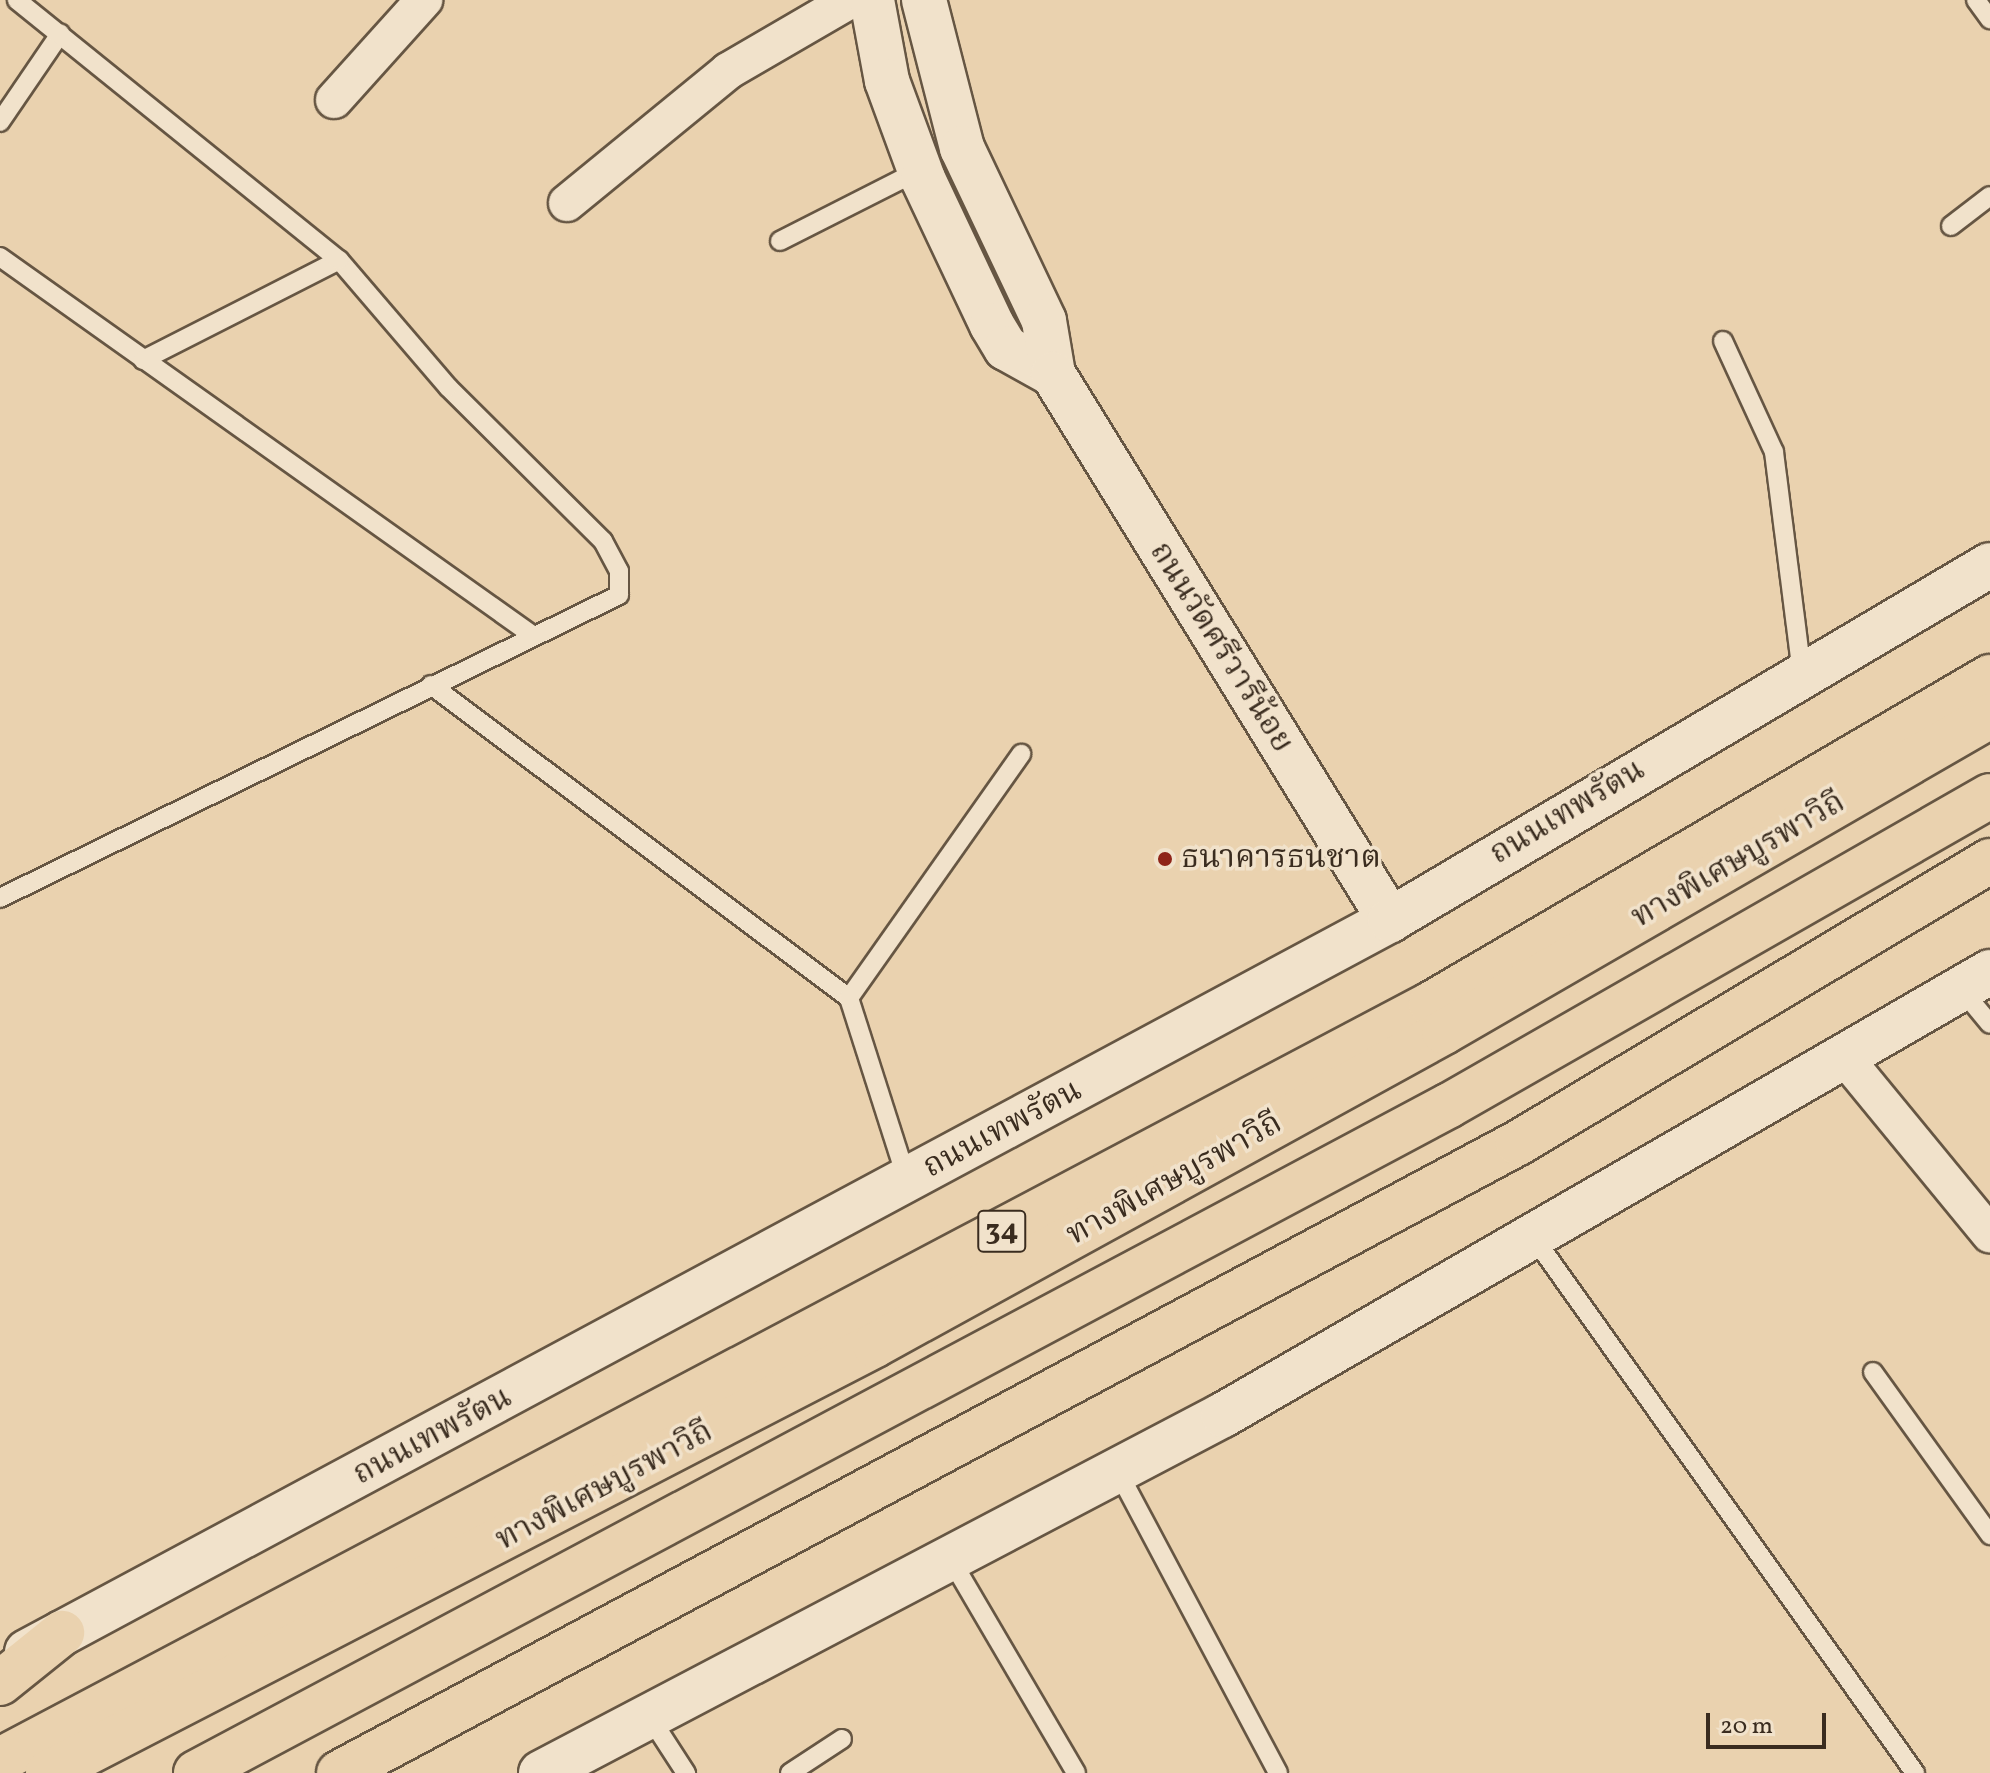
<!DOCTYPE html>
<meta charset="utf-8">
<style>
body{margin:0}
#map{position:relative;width:1990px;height:1773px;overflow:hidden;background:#ead2af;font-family:Vollkorn,"Noto Serif Thai",serif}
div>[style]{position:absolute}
.roads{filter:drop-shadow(2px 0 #665643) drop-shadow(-2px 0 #665643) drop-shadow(0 2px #665643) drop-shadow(0 -2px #665643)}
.lane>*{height:18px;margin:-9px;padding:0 9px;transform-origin:9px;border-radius:9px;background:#f1e2cb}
.street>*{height:36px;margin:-18px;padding:0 18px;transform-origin:18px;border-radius:18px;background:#f1e2cb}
.secondary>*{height:44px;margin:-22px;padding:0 22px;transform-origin:22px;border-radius:22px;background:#f1e2cb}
.highway>*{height:44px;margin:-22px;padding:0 22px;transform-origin:22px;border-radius:22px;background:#ead2af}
.dots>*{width:22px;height:22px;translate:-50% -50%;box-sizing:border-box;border:4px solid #f1e2cb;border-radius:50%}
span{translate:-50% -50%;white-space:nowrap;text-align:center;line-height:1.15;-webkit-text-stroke:7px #f1e2cb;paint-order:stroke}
.shield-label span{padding:2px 6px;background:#f1e2cb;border:2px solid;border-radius:6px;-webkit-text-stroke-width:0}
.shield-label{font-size:30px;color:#3a2c1f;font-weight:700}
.street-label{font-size:32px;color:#3a2c1f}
.poi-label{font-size:32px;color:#3a2c1f}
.left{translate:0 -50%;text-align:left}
.scale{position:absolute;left:1706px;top:1713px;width:120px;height:36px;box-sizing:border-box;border:4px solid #3a2c1f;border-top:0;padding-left:10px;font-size:24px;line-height:28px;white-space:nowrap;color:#3a2c1f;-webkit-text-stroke:6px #f1e2cb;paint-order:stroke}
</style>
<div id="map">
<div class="roads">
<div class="lane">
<i style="left:1976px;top:0;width:24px;rotate:54deg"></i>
<i style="left:0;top:122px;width:107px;rotate:-55.7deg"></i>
<i style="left:1951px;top:226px;width:49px;rotate:-37.6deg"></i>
<i style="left:780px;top:241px;width:157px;rotate:-26.9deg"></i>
<i style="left:0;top:257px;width:653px;rotate:35.39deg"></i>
<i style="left:1723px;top:341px;width:122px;rotate:65.3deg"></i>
<i style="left:1774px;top:452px;width:224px;rotate:82.8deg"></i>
<i style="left:143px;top:360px;width:220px;rotate:-27deg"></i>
<i style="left:431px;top:685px;width:522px;rotate:36.83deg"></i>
<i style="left:849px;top:998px;width:191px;rotate:72.3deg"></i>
<i style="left:0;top:898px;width:689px;rotate:-26.08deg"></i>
<i style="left:619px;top:595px;width:24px;rotate:-90deg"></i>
<i style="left:619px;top:571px;width:34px;rotate:-118deg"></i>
<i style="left:603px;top:541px;width:218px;rotate:-135.2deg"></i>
<i style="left:448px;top:387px;width:167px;rotate:-130.6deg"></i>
<i style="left:339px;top:260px;width:414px;rotate:-141.1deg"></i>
<i style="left:1961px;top:989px;width:45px;rotate:50.4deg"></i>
<i style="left:849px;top:998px;width:299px;rotate:-54.8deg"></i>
<i style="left:1534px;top:1238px;width:657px;rotate:54.54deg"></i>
<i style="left:1873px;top:1372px;width:201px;rotate:54.3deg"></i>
<i style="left:1117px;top:1470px;width:343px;rotate:62deg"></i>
<i style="left:950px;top:1558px;width:249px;rotate:59.6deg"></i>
<i style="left:649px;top:1716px;width:68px;rotate:57deg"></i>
<i style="left:790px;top:1773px;width:62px;rotate:-33.2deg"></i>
</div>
<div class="street">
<i style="left:334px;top:100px;width:135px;rotate:-48deg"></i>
<i style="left:567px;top:203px;width:208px;rotate:-39.3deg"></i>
<i style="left:728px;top:71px;width:141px;rotate:-30.2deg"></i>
<i style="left:1846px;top:1059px;width:227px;rotate:50.6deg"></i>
</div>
<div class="secondary">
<i style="left:872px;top:0;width:82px;rotate:79.5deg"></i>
<i style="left:887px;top:81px;width:104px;rotate:69.8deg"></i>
<i style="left:923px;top:179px;width:161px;rotate:64.7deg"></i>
<i style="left:992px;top:325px;width:27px;rotate:59deg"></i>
<i style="left:1006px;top:348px;width:54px;rotate:29deg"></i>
<i style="left:924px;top:0;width:153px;rotate:75.6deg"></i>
<i style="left:962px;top:148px;width:191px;rotate:64.6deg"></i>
<i style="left:1044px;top:321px;width:54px;rotate:80.4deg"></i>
<i style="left:1053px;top:374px;width:642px;rotate:58.32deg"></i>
<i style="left:27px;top:1652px;width:1547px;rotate:-28.24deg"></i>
<i style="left:1390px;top:920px;width:697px;rotate:-30.61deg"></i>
<i style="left:541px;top:1773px;width:770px;rotate:-27.7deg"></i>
<i style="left:1223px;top:1415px;width:886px;rotate:-30.01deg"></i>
</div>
<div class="highway">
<i style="left:0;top:1683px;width:80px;rotate:-38.9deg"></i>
<i style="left:0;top:1760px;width:1618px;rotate:-27.85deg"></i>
<i style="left:1431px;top:1004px;width:648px;rotate:-30.33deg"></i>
<i style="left:48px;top:1773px;width:931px;rotate:-27.36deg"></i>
<i style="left:875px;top:1345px;width:649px;rotate:-28.81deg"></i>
<i style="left:1444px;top:1032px;width:631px;rotate:-30.06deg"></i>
<i style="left:196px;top:1773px;width:1419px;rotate:-28.05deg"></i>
<i style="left:1448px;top:1106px;width:624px;rotate:-29.77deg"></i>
<i style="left:339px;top:1773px;width:1337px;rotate:-28.12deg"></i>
<i style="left:1518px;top:1143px;width:550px;rotate:-30.86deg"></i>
</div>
</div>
<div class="dots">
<i style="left:1165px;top:859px;background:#8f2418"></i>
</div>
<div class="shield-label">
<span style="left:1002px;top:1231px">34</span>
</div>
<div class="street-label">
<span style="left:1220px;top:648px;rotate:58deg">ถนนวัดศรีวารีน้อย</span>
<span style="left:1568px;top:813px;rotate:-31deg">ถนนเทพรัตน</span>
<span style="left:1739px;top:861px;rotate:-30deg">ทางพิเศษบูรพาวิถี</span>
<span style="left:1003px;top:1130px;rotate:-28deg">ถนนเทพรัตน</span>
<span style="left:1175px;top:1180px;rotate:-29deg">ทางพิเศษบูรพาวิถี</span>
<span style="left:433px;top:1437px;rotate:-28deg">ถนนเทพรัตน</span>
<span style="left:605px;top:1487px;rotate:-28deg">ทางพิเศษบูรพาวิถี</span>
</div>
<div class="poi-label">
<span class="left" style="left:1181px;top:859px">ธนาคารธนชาต</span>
</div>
<div class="scale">20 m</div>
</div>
